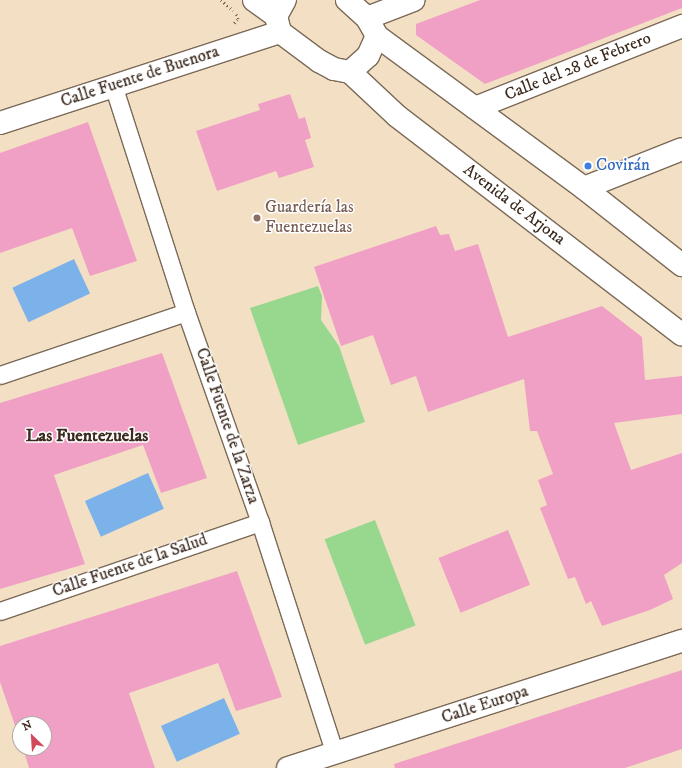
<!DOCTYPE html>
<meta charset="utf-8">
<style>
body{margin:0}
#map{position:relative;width:682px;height:768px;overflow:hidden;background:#f3e0c4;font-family:"IM FELL DW Pica",serif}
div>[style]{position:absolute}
.green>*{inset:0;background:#97d88e;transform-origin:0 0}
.water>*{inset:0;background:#7cb2ea;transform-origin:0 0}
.building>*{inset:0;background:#f0a0c4;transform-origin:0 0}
.path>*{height:2.5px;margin-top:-1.25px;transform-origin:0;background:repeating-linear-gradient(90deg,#7b6a58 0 1px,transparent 0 4px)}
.roads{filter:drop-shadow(1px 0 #7b6a58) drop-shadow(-1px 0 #7b6a58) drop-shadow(0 1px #7b6a58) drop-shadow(0 -1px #7b6a58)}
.pedestrian>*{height:17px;margin:-8.5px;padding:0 8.5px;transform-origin:8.5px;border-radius:8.5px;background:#fff}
.minor>*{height:22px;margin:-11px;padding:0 11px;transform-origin:11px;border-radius:11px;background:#fff}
.tertiary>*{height:22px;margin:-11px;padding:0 11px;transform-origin:11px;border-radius:11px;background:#fff}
.dots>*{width:11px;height:11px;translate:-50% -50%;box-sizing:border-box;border:2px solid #fff;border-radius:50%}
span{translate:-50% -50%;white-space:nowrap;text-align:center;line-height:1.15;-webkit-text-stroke:3px #fff;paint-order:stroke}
.street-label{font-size:17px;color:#3b2a1e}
.shop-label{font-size:17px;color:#366cbe}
.left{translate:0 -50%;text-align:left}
.education-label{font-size:17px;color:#785e54}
.neighbourhood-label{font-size:18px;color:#3b2a1e;font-weight:700}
.north{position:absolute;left:12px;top:716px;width:40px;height:40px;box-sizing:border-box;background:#fff;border:1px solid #b1aaa5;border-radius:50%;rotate:335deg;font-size:11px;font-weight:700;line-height:16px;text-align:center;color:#3b2a1e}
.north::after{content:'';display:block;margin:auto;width:14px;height:18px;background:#d1495b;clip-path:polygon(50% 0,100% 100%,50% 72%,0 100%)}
</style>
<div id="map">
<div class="green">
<i style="clip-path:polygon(318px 286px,322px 296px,321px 320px,339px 346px,365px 422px,298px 445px,250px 308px)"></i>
<i style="left:375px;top:520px;width:113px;height:54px;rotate:69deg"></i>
</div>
<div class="water">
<i style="left:74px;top:259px;width:38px;height:68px;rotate:65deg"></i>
<i style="left:148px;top:473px;width:39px;height:69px;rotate:66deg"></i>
<i style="left:224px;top:698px;width:39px;height:69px;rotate:66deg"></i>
</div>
<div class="building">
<i style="clip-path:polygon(480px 0,682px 0,682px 8px,485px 84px,416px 35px,416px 24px)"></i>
<i style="clip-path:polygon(290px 94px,299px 119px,305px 117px,311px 138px,305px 140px,314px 167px,279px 178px,276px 171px,217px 191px,196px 131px,260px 110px,258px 104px)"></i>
<i style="clip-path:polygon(88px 122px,137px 261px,90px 276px,72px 228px,0 253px,0 153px)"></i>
<i style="clip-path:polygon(436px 226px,440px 235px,449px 234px,455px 251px,478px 244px,508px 337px,602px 306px,642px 337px,645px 380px,682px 376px,682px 414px,614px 423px,631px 470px,682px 453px,682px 563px,664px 575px,673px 599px,650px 610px,602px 626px,591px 601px,586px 604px,575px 577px,568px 579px,540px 508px,547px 505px,538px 480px,553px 474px,537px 431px,530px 431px,524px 379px,428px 412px,416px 376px,391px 385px,373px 335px,341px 346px,314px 267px)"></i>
<i style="clip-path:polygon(162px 353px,207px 478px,161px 493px,143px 445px,54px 475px,85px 564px,0 589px,0 403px)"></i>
<i style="left:508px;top:530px;width:59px;height:75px;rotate:68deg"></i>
<i style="clip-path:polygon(237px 571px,282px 697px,236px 711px,218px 663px,129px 693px,155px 768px,29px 768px,23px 748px,44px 748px,44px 724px,20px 724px,20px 740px,0 682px,0 646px)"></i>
<i style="clip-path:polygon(682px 670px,682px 749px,625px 768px,395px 768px,394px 764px)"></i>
</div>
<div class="path">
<i style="left:221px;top:0;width:16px;rotate:40deg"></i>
<i style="left:234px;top:23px;width:6px;rotate:-45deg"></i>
<i style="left:238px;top:19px;width:5px;rotate:-112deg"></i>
</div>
<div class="roads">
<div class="pedestrian">
<i style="left:113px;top:85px;width:238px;rotate:72.2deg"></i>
<i style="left:186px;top:312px;width:223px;rotate:70.6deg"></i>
<i style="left:260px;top:522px;width:244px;rotate:72.1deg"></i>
<i style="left:0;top:375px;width:196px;rotate:-18.7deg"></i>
<i style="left:0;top:611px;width:275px;rotate:-18.9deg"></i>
</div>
<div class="minor">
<i style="left:254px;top:0;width:27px;rotate:36deg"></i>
<i style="left:475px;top:108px;width:223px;rotate:-21.6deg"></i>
<i style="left:0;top:123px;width:294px;rotate:-18deg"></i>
<i style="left:584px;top:188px;width:105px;rotate:-21.7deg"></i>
<i style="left:288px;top:768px;width:414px;rotate:-17.9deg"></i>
</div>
<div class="tertiary">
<i style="left:285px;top:0;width:18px;rotate:119deg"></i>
<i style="left:276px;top:16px;width:16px;rotate:76deg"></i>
<i style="left:280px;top:32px;width:49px;rotate:36.6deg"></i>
<i style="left:319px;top:61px;width:17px;rotate:28deg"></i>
<i style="left:334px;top:69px;width:16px;rotate:11deg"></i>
<i style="left:350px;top:72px;width:24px;rotate:-42deg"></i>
<i style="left:368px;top:56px;width:22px;rotate:-66deg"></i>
<i style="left:377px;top:36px;width:21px;rotate:-119deg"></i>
<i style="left:367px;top:18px;width:27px;rotate:-138deg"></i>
<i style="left:367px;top:18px;width:50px;rotate:-21deg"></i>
<i style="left:377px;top:36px;width:257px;rotate:36.3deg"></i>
<i style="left:584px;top:188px;width:125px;rotate:38.2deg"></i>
<i style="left:350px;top:72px;width:64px;rotate:43.1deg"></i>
<i style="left:397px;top:116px;width:359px;rotate:37.5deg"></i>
</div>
</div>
<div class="dots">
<i style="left:588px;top:166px;background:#3f7fe0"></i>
<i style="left:257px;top:218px;background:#8d6e63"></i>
</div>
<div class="street-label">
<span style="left:578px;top:67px;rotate:-22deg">Calle del 28 de Febrero</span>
<span style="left:140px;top:77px;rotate:-18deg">Calle Fuente de Buenora</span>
<span style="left:514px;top:205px;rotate:37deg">Avenida de Arjona</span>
<span style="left:227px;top:426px;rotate:71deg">Calle Fuente de la Zarza</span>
<span style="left:130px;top:566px;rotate:-19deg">Calle Fuente de la Salud</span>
<span style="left:485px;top:705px;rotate:-18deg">Calle Europa</span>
</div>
<div class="shop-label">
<span class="left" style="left:596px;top:166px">Covirán</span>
</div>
<div class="education-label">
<span class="left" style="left:265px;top:218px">Guardería las<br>Fuentezuelas</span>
</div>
<div class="neighbourhood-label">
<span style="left:87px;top:436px">Las Fuentezuelas</span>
</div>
<div class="north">N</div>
</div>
